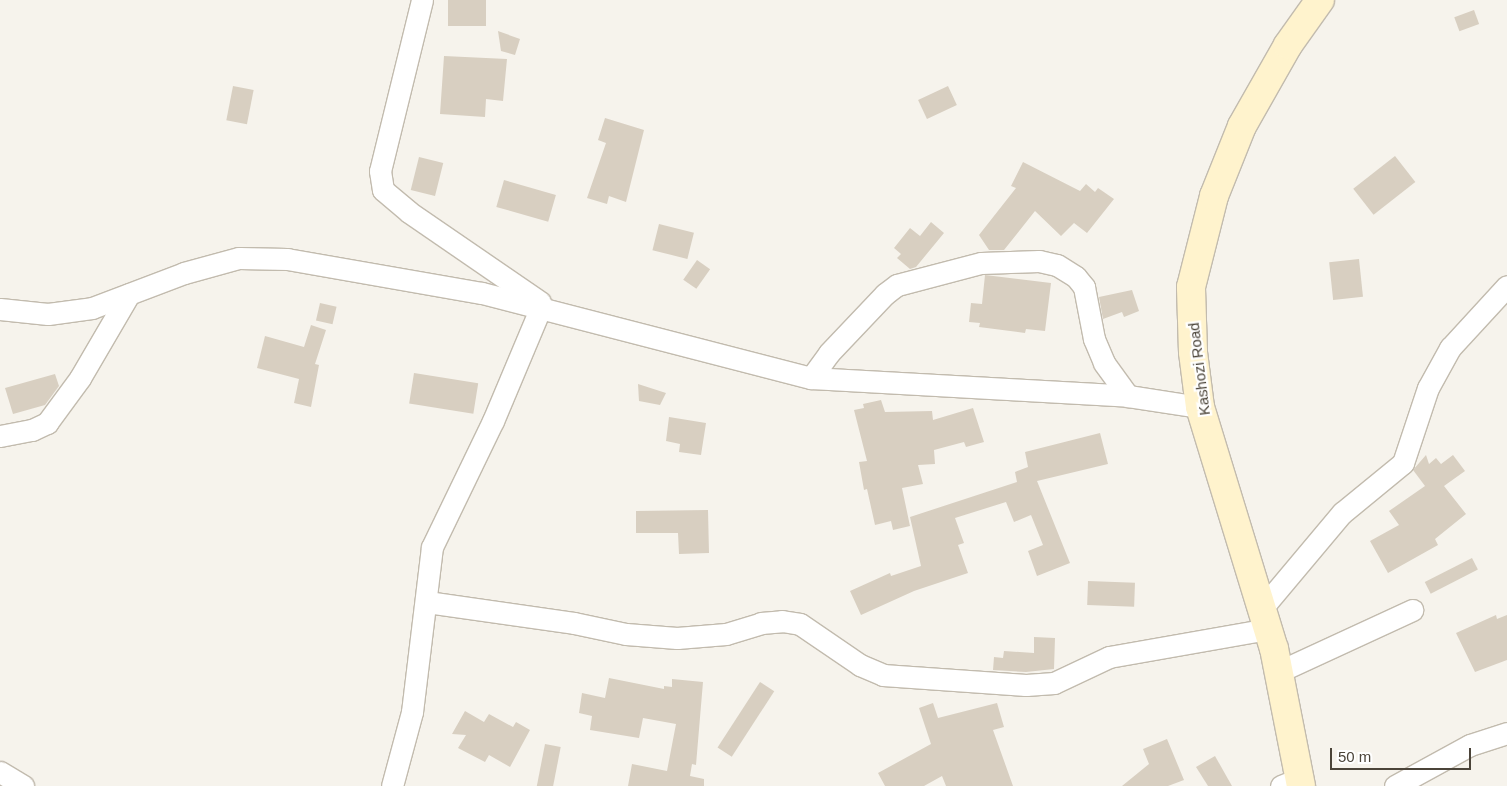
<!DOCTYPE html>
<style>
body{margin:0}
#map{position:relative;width:1507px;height:786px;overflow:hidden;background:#f6f3ec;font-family:Arial,sans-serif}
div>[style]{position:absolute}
.building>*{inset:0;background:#d8cfc1;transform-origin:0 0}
.roads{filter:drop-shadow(1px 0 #c2bbae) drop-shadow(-1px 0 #c2bbae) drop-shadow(0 1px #c2bbae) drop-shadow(0 -1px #c2bbae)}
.street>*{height:21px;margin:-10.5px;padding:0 10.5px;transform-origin:10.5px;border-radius:10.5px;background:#fff}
.secondary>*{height:28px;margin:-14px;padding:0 14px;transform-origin:14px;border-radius:14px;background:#fff3cd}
span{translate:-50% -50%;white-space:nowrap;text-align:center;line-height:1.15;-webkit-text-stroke:4.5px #fff;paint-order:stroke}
.street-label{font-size:15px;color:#4b4439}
.scale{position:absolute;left:1330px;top:748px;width:141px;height:22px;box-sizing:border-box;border:2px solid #4b4439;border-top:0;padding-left:6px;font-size:15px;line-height:18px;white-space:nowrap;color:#4b4439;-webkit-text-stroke:4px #fff;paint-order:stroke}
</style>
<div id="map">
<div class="building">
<i style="left:448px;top:0;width:38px;height:26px"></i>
<i style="left:1474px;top:10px;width:15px;height:21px;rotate:70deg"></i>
<i style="clip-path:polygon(498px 31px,520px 39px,515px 55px,501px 51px)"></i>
<i style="clip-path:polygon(444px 56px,507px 59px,503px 101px,486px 99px,485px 117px,440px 114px)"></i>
<i style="left:233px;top:86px;width:21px;height:35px;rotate:11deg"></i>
<i style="left:948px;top:86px;width:21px;height:33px;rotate:65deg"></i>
<i style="clip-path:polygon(605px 118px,644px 130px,626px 202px,609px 196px,607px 204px,587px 198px,606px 143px,598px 140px)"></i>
<i style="left:1395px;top:156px;width:33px;height:53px;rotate:52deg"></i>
<i style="left:419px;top:157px;width:25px;height:34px;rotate:14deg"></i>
<i style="clip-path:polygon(1023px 162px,1080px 191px,1086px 184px,1095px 192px,1098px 188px,1114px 199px,1087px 233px,1074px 223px,1061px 236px,1035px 211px,1004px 250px,989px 250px,979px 235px,1016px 188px,1011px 186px)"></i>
<i style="left:504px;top:180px;width:54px;height:28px;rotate:16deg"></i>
<i style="clip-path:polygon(931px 222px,944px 233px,916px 267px,910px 269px,897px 258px,901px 254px,894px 248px,910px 228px,920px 236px)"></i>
<i style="left:659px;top:224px;width:36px;height:27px;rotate:14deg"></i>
<i style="left:1359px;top:259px;width:38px;height:30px;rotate:84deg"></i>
<i style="left:697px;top:260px;width:16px;height:24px;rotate:35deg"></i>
<i style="clip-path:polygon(985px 275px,1051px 283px,1045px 331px,1026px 329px,1025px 333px,979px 327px,980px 323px,969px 322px,971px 303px,982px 304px)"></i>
<i style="clip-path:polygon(1132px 290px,1139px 311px,1124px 317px,1122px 312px,1103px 319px,1099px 297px)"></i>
<i style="left:320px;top:303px;width:17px;height:18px;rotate:13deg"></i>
<i style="clip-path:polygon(311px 325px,326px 330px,315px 364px,319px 365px,311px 407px,294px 403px,299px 379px,257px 368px,265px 336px,304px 347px)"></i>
<i style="left:414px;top:373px;width:65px;height:31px;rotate:9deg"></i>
<i style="clip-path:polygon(55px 374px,59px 386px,45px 405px,13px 414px,5px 388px)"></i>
<i style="clip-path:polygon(638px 384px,666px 393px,660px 405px,639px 401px)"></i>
<i style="clip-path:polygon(881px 400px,885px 412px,932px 411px,933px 420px,973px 408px,984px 442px,966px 447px,964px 442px,934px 450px,935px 464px,918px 465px,923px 484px,902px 488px,910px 526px,893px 530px,891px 521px,875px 525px,867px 489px,864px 490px,859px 462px,867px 461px,854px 410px,864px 408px,863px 404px)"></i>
<i style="clip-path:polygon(669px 417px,706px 423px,701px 455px,679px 452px,680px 444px,666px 441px)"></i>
<i style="clip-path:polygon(1100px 433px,1108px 464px,1037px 481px,1070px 563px,1037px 576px,1028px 551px,1043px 545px,1031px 515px,1014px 522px,1006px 502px,955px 518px,964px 543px,958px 545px,968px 573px,914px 591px,861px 615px,850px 591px,890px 573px,891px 576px,921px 566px,910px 517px,1017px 482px,1015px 472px,1028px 467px,1025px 452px)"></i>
<i style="clip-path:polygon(1426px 455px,1429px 464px,1436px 458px,1441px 464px,1453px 455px,1465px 471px,1444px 486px,1466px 514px,1435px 539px,1438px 545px,1388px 573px,1370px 541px,1399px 525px,1389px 511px,1425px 486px,1413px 470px)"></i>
<i style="clip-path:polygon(708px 510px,709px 553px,679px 554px,678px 533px,636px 533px,636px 511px)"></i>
<i style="left:1472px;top:558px;width:13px;height:53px;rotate:63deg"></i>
<i style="left:1088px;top:581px;width:47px;height:24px;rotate:2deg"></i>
<i style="clip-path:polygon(1496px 615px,1497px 619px,1507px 615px,1507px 660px,1475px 672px,1456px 633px)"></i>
<i style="clip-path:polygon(1034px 637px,1055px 638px,1054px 669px,1026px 672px,993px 670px,994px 657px,1003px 658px,1004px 651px,1034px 653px)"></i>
<i style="clip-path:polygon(609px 678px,664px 689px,664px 686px,672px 687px,672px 679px,703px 682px,696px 765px,692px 764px,690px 776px,704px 779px,704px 786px,628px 786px,632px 764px,667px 771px,676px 724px,643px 718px,639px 738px,590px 730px,592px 716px,579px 713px,582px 693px,605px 698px)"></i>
<i style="left:760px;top:682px;width:17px;height:78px;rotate:33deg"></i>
<i style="clip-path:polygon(933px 703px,938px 718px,997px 703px,1004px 727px,993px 730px,1013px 786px,946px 786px,942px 776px,924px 786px,885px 786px,878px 773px,931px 744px,919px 708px)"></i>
<i style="clip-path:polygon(465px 711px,484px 722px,489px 714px,513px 727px,516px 722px,530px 730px,510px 767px,489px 755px,485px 762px,458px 748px,466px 735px,452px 734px)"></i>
<i style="clip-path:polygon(1167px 739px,1184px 780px,1168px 786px,1122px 786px,1149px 764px,1143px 749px)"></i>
<i style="left:545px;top:744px;width:16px;height:43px;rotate:11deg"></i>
<i style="clip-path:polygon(1215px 756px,1232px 786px,1208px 786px,1196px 767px)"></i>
</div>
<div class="roads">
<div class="street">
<i style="left:422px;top:0;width:176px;rotate:103.8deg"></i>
<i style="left:380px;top:171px;width:19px;rotate:81deg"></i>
<i style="left:383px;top:190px;width:34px;rotate:40deg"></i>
<i style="left:409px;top:212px;width:159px;rotate:34.5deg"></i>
<i style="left:0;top:309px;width:48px;rotate:5.9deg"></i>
<i style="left:48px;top:314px;width:44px;rotate:-7.8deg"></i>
<i style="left:92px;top:308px;width:98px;rotate:-20.8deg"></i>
<i style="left:184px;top:273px;width:57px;rotate:-15.3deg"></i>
<i style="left:239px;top:258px;width:48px;rotate:1.2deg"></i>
<i style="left:287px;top:259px;width:198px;rotate:9.9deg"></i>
<i style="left:482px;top:293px;width:340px;rotate:14.5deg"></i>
<i style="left:811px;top:378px;width:318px;rotate:3.2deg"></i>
<i style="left:1128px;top:396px;width:73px;rotate:8.7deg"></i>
<i style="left:811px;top:378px;width:31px;rotate:-54deg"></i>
<i style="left:829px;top:353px;width:81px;rotate:-46.5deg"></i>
<i style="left:885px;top:294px;width:15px;rotate:-37deg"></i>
<i style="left:897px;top:285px;width:87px;rotate:-14.7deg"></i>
<i style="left:981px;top:263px;width:58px;rotate:-2deg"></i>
<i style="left:1039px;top:261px;width:18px;rotate:13deg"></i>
<i style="left:1057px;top:265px;width:22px;rotate:32deg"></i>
<i style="left:1076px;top:277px;width:13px;rotate:51deg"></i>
<i style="left:1084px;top:287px;width:53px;rotate:79.1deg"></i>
<i style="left:1094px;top:339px;width:26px;rotate:67deg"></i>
<i style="left:1104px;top:363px;width:41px;rotate:54deg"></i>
<i style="left:0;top:436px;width:33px;rotate:-11deg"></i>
<i style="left:32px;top:430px;width:17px;rotate:-25deg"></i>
<i style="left:47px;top:423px;width:56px;rotate:-53.7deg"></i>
<i style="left:80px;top:378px;width:97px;rotate:-59.7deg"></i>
<i style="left:427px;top:602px;width:148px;rotate:8.1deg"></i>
<i style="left:574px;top:623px;width:53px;rotate:11.9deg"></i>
<i style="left:626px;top:634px;width:51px;rotate:4.5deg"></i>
<i style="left:677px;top:638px;width:49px;rotate:-4.7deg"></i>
<i style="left:726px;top:634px;width:37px;rotate:-17deg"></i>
<i style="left:761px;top:623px;width:21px;rotate:-5deg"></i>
<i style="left:782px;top:621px;width:18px;rotate:9deg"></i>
<i style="left:800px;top:624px;width:73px;rotate:34.3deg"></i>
<i style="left:860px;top:665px;width:25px;rotate:23deg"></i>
<i style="left:883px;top:675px;width:143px;rotate:4deg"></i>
<i style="left:1026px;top:685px;width:28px;rotate:-4deg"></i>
<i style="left:1054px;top:683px;width:61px;rotate:-25.3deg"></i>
<i style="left:1109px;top:657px;width:160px;rotate:-10deg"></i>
<i style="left:1263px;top:607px;width:123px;rotate:-50deg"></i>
<i style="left:1342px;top:513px;width:79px;rotate:-39.3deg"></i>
<i style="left:1403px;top:463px;width:79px;rotate:-71.6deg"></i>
<i style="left:1428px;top:388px;width:46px;rotate:-61.2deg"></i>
<i style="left:1450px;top:348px;width:84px;rotate:-47.4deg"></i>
<i style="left:1278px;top:672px;width:148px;rotate:-24.8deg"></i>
<i style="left:0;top:772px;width:27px;rotate:31deg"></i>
<i style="left:392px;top:786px;width:77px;rotate:-74.9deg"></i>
<i style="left:412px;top:712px;width:166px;rotate:-83.1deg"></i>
<i style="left:432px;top:547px;width:140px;rotate:-64.2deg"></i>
<i style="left:493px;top:421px;width:124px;rotate:-67.2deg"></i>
<i style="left:1281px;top:786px;width:22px;rotate:-22deg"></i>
<i style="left:1395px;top:786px;width:85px;rotate:-28.7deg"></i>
<i style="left:1470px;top:745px;width:39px;rotate:-18deg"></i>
</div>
<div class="secondary">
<i style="left:1301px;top:786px;width:140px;rotate:-101.1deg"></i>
<i style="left:1274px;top:649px;width:253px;rotate:-107deg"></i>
<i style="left:1200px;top:407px;width:55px;rotate:-97.3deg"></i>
<i style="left:1193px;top:352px;width:65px;rotate:-91.8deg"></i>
<i style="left:1191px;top:287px;width:94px;rotate:-75.8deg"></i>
<i style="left:1214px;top:196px;width:75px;rotate:-68.2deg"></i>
<i style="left:1242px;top:126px;width:93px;rotate:-60.4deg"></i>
<i style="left:1288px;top:45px;width:55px;rotate:-54.6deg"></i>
</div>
</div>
<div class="street-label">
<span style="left:1199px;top:369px;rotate:-97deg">Kashozi Road</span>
</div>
<div class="scale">50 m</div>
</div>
